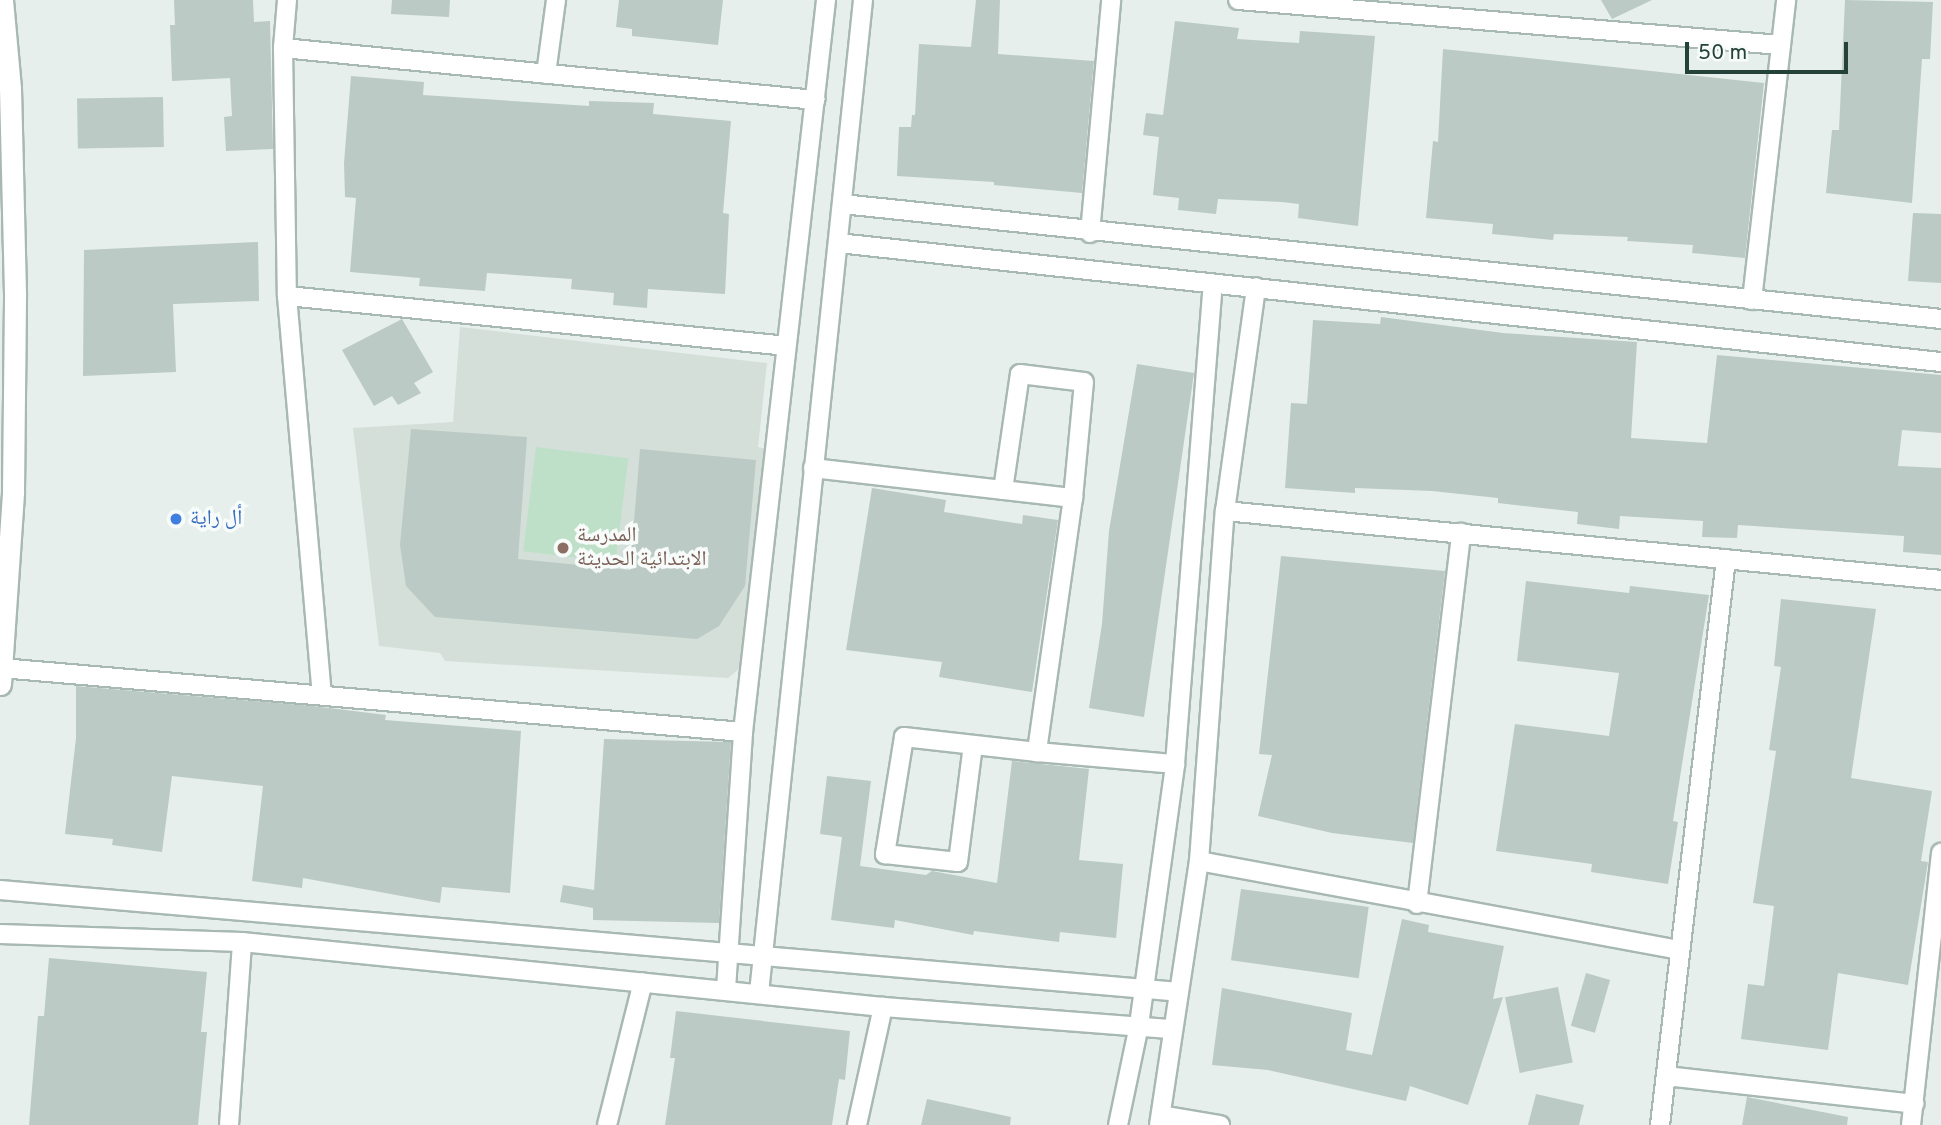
<!DOCTYPE html>
<meta charset="utf-8">
<style>
body{margin:0}
#map{position:relative;width:1941px;height:1125px;overflow:hidden;background:#e6efeb;font-family:Overpass,"Noto Naskh Arabic",sans-serif}
div>[style]{position:absolute}
.built>*{inset:0;background:#d4dfda}
.green>*{inset:0;background:#bfe0c8;transform-origin:0 0}
.building>*{inset:0;background:#bbcac4;transform-origin:0 0}
.roads{filter:drop-shadow(2px 0 #a8b8b2) drop-shadow(-2px 0 #a8b8b2) drop-shadow(0 2px #a8b8b2) drop-shadow(0 -2px #a8b8b2)}
.minor>*{height:18px;margin:-9px;padding:0 9px;transform-origin:9px;border-radius:9px;background:#fff}
.secondary>*{height:21px;margin:-10.5px;padding:0 10.5px;transform-origin:10.5px;border-radius:10.5px;background:#fff}
.dots>*{width:19px;height:19px;translate:-50% -50%;box-sizing:border-box;border:4px solid #f7fbf9;border-radius:50%}
span{translate:-50% -50%;white-space:nowrap;text-align:center;line-height:1.15;-webkit-text-stroke:7px #f7fbf9;paint-order:stroke}
.shop-label{font-size:21px;color:#366cbe}
.left{translate:0 -50%;text-align:left}
.education-label{font-size:21px;color:#785e54}
.scale{position:absolute;left:1685px;top:42px;width:163px;height:32px;box-sizing:border-box;border:4px solid #24423a;border-top:0;padding-left:9px;font-size:21px;line-height:24px;white-space:nowrap;color:#24423a;-webkit-text-stroke:5px #f7fbf9;paint-order:stroke}
</style>
<div id="map">
<div class="built">
<i style="clip-path:polygon(460px 327px,767px 363px,758px 447px,771px 450px,745px 664px,728px 678px,445px 661px,440px 653px,379px 646px,353px 428px,453px 422px)"></i>
</div>
<div class="green">
<i style="left:536px;top:447px;width:93px;height:105px;rotate:7deg"></i>
</div>
<div class="building">
<i style="clip-path:polygon(174px 0,253px 0,254px 22px,270px 21px,273px 149px,226px 151px,224px 117px,232px 116px,230px 78px,172px 81px,170px 25px,175px 25px)"></i>
<i style="clip-path:polygon(392px 0,450px 0,449px 17px,391px 14px)"></i>
<i style="clip-path:polygon(619px 0,723px 0,718px 45px,632px 36px,632px 29px,616px 27px)"></i>
<i style="clip-path:polygon(976px 0,1000px 0,998px 54px,1094px 61px,1082px 193px,994px 185px,994px 182px,897px 176px,899px 127px,911px 127px,912px 115px,915px 115px,919px 44px,971px 47px)"></i>
<i style="clip-path:polygon(1601px 0,1652px 0,1612px 19px)"></i>
<i style="clip-path:polygon(1845px 0,1933px 2px,1930px 59px,1922px 59px,1912px 203px,1826px 193px,1832px 130px,1839px 130px)"></i>
<i style="clip-path:polygon(1175px 21px,1239px 28px,1237px 39px,1299px 43px,1300px 31px,1375px 36px,1358px 226px,1298px 218px,1299px 204px,1282px 202px,1218px 199px,1216px 214px,1178px 210px,1179px 198px,1153px 195px,1159px 137px,1143px 135px,1146px 113px,1163px 115px)"></i>
<i style="clip-path:polygon(1443px 49px,1764px 83px,1745px 258px,1692px 253px,1693px 245px,1627px 241px,1628px 237px,1554px 234px,1553px 240px,1492px 234px,1493px 224px,1426px 218px,1433px 141px,1438px 142px)"></i>
<i style="clip-path:polygon(351px 76px,424px 82px,423px 95px,589px 106px,589px 101px,654px 103px,653px 114px,731px 121px,723px 213px,729px 214px,725px 294px,648px 289px,647px 308px,613px 305px,614px 293px,571px 289px,572px 279px,487px 273px,485px 291px,419px 286px,420px 278px,350px 272px,356px 198px,345px 197px,344px 163px)"></i>
<i style="left:163px;top:97px;width:50px;height:86px;rotate:89deg"></i>
<i style="clip-path:polygon(1913px 213px,1941px 214px,1941px 283px,1908px 281px)"></i>
<i style="clip-path:polygon(258px 242px,259px 301px,173px 304px,176px 372px,83px 376px,84px 250px)"></i>
<i style="clip-path:polygon(1381px 317px,1503px 333px,1637px 342px,1631px 438px,1707px 443px,1717px 355px,1941px 375px,1941px 433px,1902px 430px,1898px 466px,1941px 468px,1941px 555px,1903px 552px,1904px 536px,1738px 525px,1737px 538px,1702px 537px,1703px 521px,1620px 516px,1619px 529px,1577px 524px,1578px 512px,1498px 503px,1498px 498px,1432px 491px,1355px 488px,1355px 493px,1285px 488px,1291px 403px,1307px 404px,1313px 320px,1380px 324px)"></i>
<i style="clip-path:polygon(402px 319px,433px 372px,414px 383px,421px 393px,398px 405px,392px 396px,374px 406px,342px 350px)"></i>
<i style="clip-path:polygon(1137px 364px,1194px 373px,1144px 717px,1089px 708px,1102px 624px,1109px 531px)"></i>
<i style="clip-path:polygon(411px 429px,527px 437px,518px 559px,630px 570px,640px 449px,756px 460px,745px 586px,719px 626px,697px 639px,435px 617px,406px 586px,400px 545px)"></i>
<i style="clip-path:polygon(872px 488px,946px 500px,944px 512px,1022px 524px,1023px 515px,1058px 520px,1032px 692px,939px 677px,942px 662px,846px 650px)"></i>
<i style="clip-path:polygon(1281px 556px,1445px 571px,1413px 843px,1332px 833px,1258px 816px,1272px 755px,1259px 754px)"></i>
<i style="clip-path:polygon(1526px 581px,1629px 593px,1630px 586px,1709px 595px,1673px 821px,1678px 822px,1668px 884px,1591px 872px,1592px 864px,1496px 851px,1515px 724px,1609px 736px,1619px 673px,1517px 661px)"></i>
<i style="clip-path:polygon(1781px 599px,1876px 609px,1851px 778px,1932px 791px,1921px 861px,1928px 862px,1908px 985px,1838px 973px,1828px 1050px,1741px 1039px,1748px 984px,1764px 986px,1774px 906px,1753px 903px,1776px 751px,1769px 750px,1781px 667px,1774px 666px)"></i>
<i style="clip-path:polygon(76px 686px,313px 706px,386px 715px,385px 720px,521px 731px,510px 893px,442px 887px,440px 903px,303px 878px,302px 888px,252px 881px,263px 786px,172px 776px,162px 852px,112px 845px,113px 839px,65px 834px,76px 738px)"></i>
<i style="clip-path:polygon(604px 739px,731px 742px,719px 923px,593px 920px,593px 908px,560px 902px,563px 885px,594px 890px)"></i>
<i style="clip-path:polygon(1012px 761px,1089px 769px,1079px 860px,1123px 864px,1116px 938px,1060px 932px,1059px 942px,974px 931px,973px 935px,895px 920px,894px 928px,831px 920px,842px 837px,820px 834px,827px 776px,871px 781px,860px 866px,926px 875px,932px 871px,997px 883px)"></i>
<i style="left:1241px;top:889px;width:129px;height:72px;rotate:8deg"></i>
<i style="clip-path:polygon(1402px 919px,1429px 925px,1428px 932px,1504px 946px,1493px 999px,1503px 997px,1468px 1105px,1410px 1086px,1406px 1101px,1268px 1070px,1212px 1065px,1222px 988px,1352px 1013px,1346px 1050px,1372px 1055px)"></i>
<i style="clip-path:polygon(49px 958px,207px 972px,201px 1032px,207px 1032px,198px 1125px,29px 1125px,38px 1016px,44px 1016px)"></i>
<i style="left:1586px;top:973px;width:25px;height:55px;rotate:16deg"></i>
<i style="left:1558px;top:987px;width:77px;height:54px;rotate:79deg"></i>
<i style="clip-path:polygon(676px 1011px,850px 1031px,845px 1080px,839px 1079px,832px 1125px,665px 1125px,675px 1058px,670px 1058px)"></i>
<i style="clip-path:polygon(1536px 1094px,1584px 1105px,1579px 1125px,1528px 1125px)"></i>
<i style="clip-path:polygon(1747px 1097px,1848px 1117px,1847px 1125px,1742px 1125px)"></i>
<i style="clip-path:polygon(927px 1099px,1011px 1117px,1010px 1125px,921px 1125px)"></i>
</div>
<div class="roads">
<div class="minor">
<i style="left:287px;top:0;width:48px;rotate:94.8deg"></i>
<i style="left:283px;top:48px;width:248px;rotate:89.1deg"></i>
<i style="left:287px;top:296px;width:400px;rotate:85deg"></i>
<i style="left:1238px;top:0;width:545px;rotate:4.74deg"></i>
<i style="left:283px;top:48px;width:535px;rotate:5.58deg"></i>
<i style="left:546px;top:74px;width:75px;rotate:-82.3deg"></i>
<i style="left:842px;top:204px;width:1105px;rotate:5.97deg"></i>
<i style="left:1090px;top:233px;width:234px;rotate:-84.8deg"></i>
<i style="left:838px;top:243px;width:1109px;rotate:6.16deg"></i>
<i style="left:287px;top:296px;width:502px;rotate:5.71deg"></i>
<i style="left:1752px;top:300px;width:302px;rotate:-83.5deg"></i>
<i style="left:813px;top:468px;width:262px;rotate:6.6deg"></i>
<i style="left:1073px;top:498px;width:257px;rotate:98.1deg"></i>
<i style="left:1037px;top:752px;width:134px;rotate:-173.6deg"></i>
<i style="left:904px;top:737px;width:119px;rotate:99.2deg"></i>
<i style="left:885px;top:854px;width:73px;rotate:6.3deg"></i>
<i style="left:958px;top:862px;width:118px;rotate:-82.7deg"></i>
<i style="left:1003px;top:490px;width:117px;rotate:-81.7deg"></i>
<i style="left:1020px;top:374px;width:64px;rotate:7.1deg"></i>
<i style="left:1084px;top:382px;width:117px;rotate:95.4deg"></i>
<i style="left:1225px;top:511px;width:719px;rotate:5.5deg"></i>
<i style="left:1px;top:668px;width:745px;rotate:4.93deg"></i>
<i style="left:1037px;top:752px;width:139px;rotate:5deg"></i>
<i style="left:1199px;top:861px;width:489px;rotate:10.5deg"></i>
<i style="left:0;top:890px;width:1183px;rotate:4.94deg"></i>
<i style="left:1417px;top:904px;width:374px;rotate:-83.2deg"></i>
<i style="left:0;top:934px;width:242px;rotate:1.9deg"></i>
<i style="left:242px;top:942px;width:644px;rotate:5.79deg"></i>
<i style="left:883px;top:1007px;width:288px;rotate:4.4deg"></i>
<i style="left:726px;top:989px;width:258px;rotate:-86.2deg"></i>
<i style="left:743px;top:732px;width:737px;rotate:-83.53deg"></i>
<i style="left:759px;top:993px;width:998px;rotate:-84.02deg"></i>
<i style="left:1666px;top:1076px;width:250px;rotate:6.4deg"></i>
<i style="left:1161px;top:1115px;width:60px;rotate:9.6deg"></i>
<i style="left:229px;top:1125px;width:183px;rotate:-85.9deg"></i>
<i style="left:607px;top:1125px;width:147px;rotate:-75.9deg"></i>
<i style="left:857px;top:1125px;width:121px;rotate:-77.6deg"></i>
<i style="left:1118px;top:1125px;width:102px;rotate:-78.1deg"></i>
<i style="left:1139px;top:1025px;width:263px;rotate:-82.1deg"></i>
<i style="left:1175px;top:764px;width:482px;rotate:-85.5deg"></i>
<i style="left:1159px;top:1125px;width:267px;rotate:-81.4deg"></i>
<i style="left:1199px;top:861px;width:351px;rotate:-85.8deg"></i>
<i style="left:1225px;top:511px;width:226px;rotate:-82.1deg"></i>
<i style="left:1660px;top:1125px;width:570px;rotate:-83.35deg"></i>
<i style="left:1911px;top:1125px;width:274px;rotate:-83.7deg"></i>
</div>
<div class="secondary">
<i style="left:0;top:684px;width:193px;rotate:-86.1deg"></i>
<i style="left:13px;top:491px;width:198px;rotate:-89.4deg"></i>
<i style="left:15px;top:293px;width:205px;rotate:-91.4deg"></i>
<i style="left:10px;top:88px;width:88px;rotate:-95.2deg"></i>
</div>
</div>
<div class="dots">
<i style="left:176px;top:519px;background:#3f7fe0"></i>
<i style="left:563px;top:548px;background:#8d6e63"></i>
</div>
<div class="shop-label">
<span class="left" style="left:190px;top:519px">أل راية</span>
</div>
<div class="education-label">
<span class="left" style="left:577px;top:548px">المدرسة<br>الابتدائية الحديثة</span>
</div>
<div class="scale">50 m</div>
</div>
